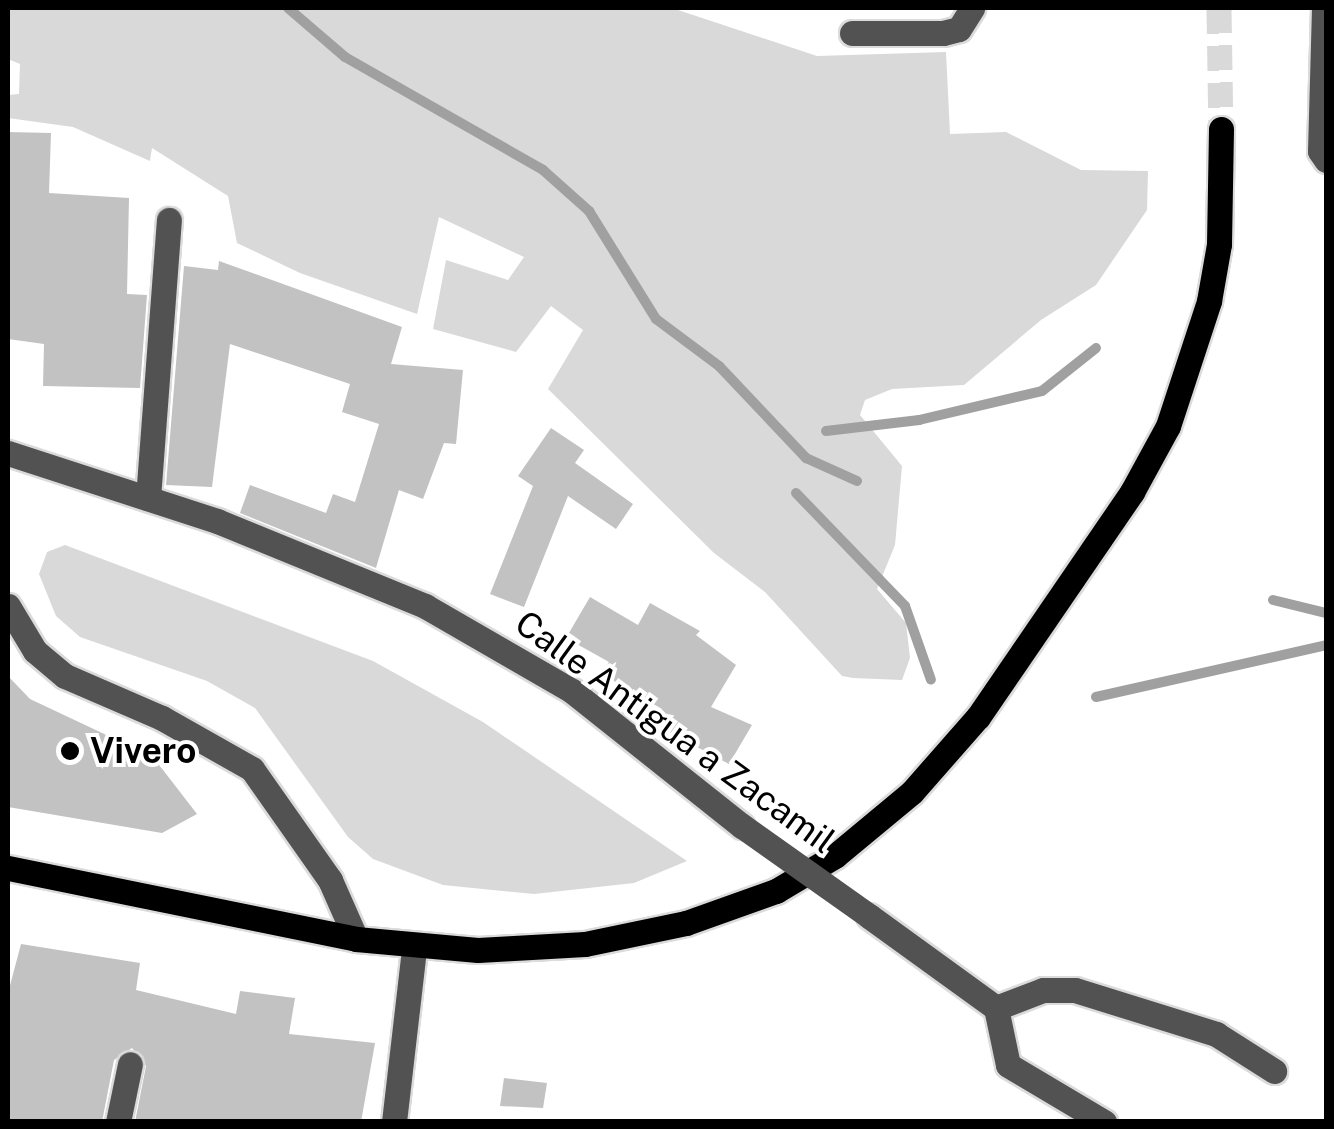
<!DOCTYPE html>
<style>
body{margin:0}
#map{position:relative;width:1334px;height:1129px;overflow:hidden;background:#fff;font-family:"Public Sans",sans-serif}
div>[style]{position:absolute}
.green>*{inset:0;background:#d9d9d9}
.stream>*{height:10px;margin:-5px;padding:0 5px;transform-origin:5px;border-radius:5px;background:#a0a0a0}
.building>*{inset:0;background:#c2c2c2}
.major-tunnel>*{height:25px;margin-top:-12.5px;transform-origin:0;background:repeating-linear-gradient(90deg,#d9d9d9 0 25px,transparent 0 37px)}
.roads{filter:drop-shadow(2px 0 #dbdbdb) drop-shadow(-2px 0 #dbdbdb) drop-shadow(0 2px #dbdbdb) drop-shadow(0 -2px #dbdbdb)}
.minor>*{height:25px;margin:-12.5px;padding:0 12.5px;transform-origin:12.5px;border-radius:12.5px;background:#525252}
.major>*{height:25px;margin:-12.5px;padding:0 12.5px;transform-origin:12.5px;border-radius:12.5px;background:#000}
.minor-bridge>*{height:25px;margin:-12.5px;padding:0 12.5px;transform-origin:12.5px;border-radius:12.5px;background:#525252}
.dots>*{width:28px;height:28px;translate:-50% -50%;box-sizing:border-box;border:5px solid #fff;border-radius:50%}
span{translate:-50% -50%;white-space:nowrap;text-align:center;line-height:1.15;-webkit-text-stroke:8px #fff;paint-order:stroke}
.street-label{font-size:35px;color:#000}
.poi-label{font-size:35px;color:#000;font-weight:700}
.left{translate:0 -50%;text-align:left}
.frame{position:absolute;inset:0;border:10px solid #000;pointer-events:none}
</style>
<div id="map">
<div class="green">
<i style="clip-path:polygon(8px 8px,672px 8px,817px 56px,946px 52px,950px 134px,1006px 132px,1081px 170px,1148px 171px,1147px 210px,1096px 285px,1041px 320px,964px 385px,892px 389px,865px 400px,860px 415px,902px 466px,895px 545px,877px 589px,906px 623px,910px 658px,902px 680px,853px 678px,842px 676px,765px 592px,714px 553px,548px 389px,583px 330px,551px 306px,516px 352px,433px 329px,446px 260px,508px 280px,524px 257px,439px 217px,417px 314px,300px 273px,237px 243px,228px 196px,152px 148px,150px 161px,73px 127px,8px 118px,8px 95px,19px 94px,20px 64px,8px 59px)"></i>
<i style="clip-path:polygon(65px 545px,373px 661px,483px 722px,687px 861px,634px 883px,534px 894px,443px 885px,373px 859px,348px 837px,255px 708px,207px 681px,80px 637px,56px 616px,39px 574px,47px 552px)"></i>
</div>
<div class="stream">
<i style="left:288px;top:8px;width:75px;rotate:40.7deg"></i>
<i style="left:345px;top:57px;width:228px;rotate:29.7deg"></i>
<i style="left:543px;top:170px;width:62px;rotate:41.7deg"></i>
<i style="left:589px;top:211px;width:127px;rotate:58.2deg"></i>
<i style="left:656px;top:319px;width:79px;rotate:36.7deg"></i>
<i style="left:719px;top:366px;width:127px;rotate:46.6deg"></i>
<i style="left:806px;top:458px;width:56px;rotate:24.3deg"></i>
<i style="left:826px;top:431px;width:94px;rotate:-6.7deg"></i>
<i style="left:919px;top:420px;width:126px;rotate:-13.3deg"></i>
<i style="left:1042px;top:391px;width:69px;rotate:-38.5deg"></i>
<i style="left:796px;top:493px;width:157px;rotate:46deg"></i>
<i style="left:905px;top:606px;width:78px;rotate:70.6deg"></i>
<i style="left:1273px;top:600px;width:55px;rotate:13.8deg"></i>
<i style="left:1096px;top:697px;width:236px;rotate:-12.7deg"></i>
</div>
<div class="building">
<i style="clip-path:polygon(8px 132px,51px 133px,49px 193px,129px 198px,127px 294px,147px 295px,140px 388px,43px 386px,44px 344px,8px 339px)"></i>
<i style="clip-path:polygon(219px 261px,402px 327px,391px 364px,463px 370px,456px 444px,444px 443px,423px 499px,399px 490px,376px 568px,240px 513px,250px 485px,326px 513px,333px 494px,355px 502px,379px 424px,342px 412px,350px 384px,230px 344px,212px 487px,166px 485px,184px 266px,218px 270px)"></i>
<i style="clip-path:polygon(551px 428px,584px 450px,575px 463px,633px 504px,616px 529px,568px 496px,524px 607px,490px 594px,533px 486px,518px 476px)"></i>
<i style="clip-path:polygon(590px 597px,638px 625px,650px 603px,700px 631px,696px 635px,736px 665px,711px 707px,752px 725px,729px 764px,654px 724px,662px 709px,602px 674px,609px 662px,566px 638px)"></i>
<i style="clip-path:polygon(8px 676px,30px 699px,153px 757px,197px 814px,162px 833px,8px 807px)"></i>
<i style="clip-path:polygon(21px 944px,140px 963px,136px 990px,236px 1014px,240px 991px,295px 998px,289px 1034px,375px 1043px,361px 1122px,135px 1122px,146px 1066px,132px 1048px,114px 1060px,102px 1122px,8px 1122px,8px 993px)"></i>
<i style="clip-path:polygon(504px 1078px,547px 1083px,543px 1108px,500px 1106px)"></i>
</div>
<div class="major-tunnel">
<i style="left:1219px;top:8px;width:121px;rotate:89.1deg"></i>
</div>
<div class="roads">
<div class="minor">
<i style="left:1324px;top:8px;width:143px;rotate:91.6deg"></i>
<i style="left:1320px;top:151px;width:11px;rotate:56deg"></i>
<i style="left:852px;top:33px;width:91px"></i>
<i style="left:943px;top:33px;width:16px;rotate:-14deg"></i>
<i style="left:959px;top:29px;width:25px;rotate:-58deg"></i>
<i style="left:8px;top:453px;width:220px;rotate:18deg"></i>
<i style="left:217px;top:521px;width:225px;rotate:22.2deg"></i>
<i style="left:425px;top:606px;width:170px;rotate:30deg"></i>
<i style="left:572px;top:691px;width:217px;rotate:38.5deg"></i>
<i style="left:148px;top:498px;width:279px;rotate:-85.7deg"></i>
<i style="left:8px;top:606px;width:52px;rotate:59deg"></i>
<i style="left:35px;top:651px;width:39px;rotate:40deg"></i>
<i style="left:65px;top:676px;width:106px;rotate:23.4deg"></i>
<i style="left:162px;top:718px;width:103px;rotate:29.5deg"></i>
<i style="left:252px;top:769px;width:136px;rotate:54.9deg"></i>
<i style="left:330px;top:880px;width:64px;rotate:66.2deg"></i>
<i style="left:869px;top:916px;width:157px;rotate:35.9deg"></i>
<i style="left:996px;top:1008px;width:50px;rotate:-21deg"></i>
<i style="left:1043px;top:990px;width:32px"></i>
<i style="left:1075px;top:990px;width:148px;rotate:17.3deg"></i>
<i style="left:1216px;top:1034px;width:69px;rotate:32.5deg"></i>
<i style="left:996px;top:1008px;width:58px;rotate:78.1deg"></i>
<i style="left:1008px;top:1065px;width:112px;rotate:30.7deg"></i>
<i style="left:118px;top:1122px;width:59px;rotate:-78.3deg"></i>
<i style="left:394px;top:1122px;width:175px;rotate:-83.4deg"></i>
</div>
<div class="major">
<i style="left:8px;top:868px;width:355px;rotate:11.5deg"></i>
<i style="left:356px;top:939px;width:122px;rotate:5.2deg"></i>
<i style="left:478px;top:950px;width:107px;rotate:-3.2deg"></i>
<i style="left:585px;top:944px;width:103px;rotate:-11.7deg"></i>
<i style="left:686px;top:923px;width:96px;rotate:-19.6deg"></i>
<i style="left:776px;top:891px;width:69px;rotate:-30.7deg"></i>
<i style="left:835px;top:856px;width:100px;rotate:-39.7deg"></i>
<i style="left:912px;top:792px;width:100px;rotate:-48.7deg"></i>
<i style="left:978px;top:717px;width:273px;rotate:-55.6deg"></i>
<i style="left:1132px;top:492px;width:75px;rotate:-61.4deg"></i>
<i style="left:1168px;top:426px;width:132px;rotate:-71.8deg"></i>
<i style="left:1209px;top:301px;width:58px;rotate:-80deg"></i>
<i style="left:1219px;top:244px;width:115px;rotate:-89deg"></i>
</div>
</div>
<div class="minor-bridge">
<i style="left:742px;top:826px;width:156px;rotate:35.3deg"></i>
</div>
<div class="dots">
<i style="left:70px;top:751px;background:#000"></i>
</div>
<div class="street-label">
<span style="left:675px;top:732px;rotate:36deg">Calle Antigua a Zacamil</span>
</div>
<div class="poi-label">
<span class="left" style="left:90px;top:751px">Vivero</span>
</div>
<div class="frame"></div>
</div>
